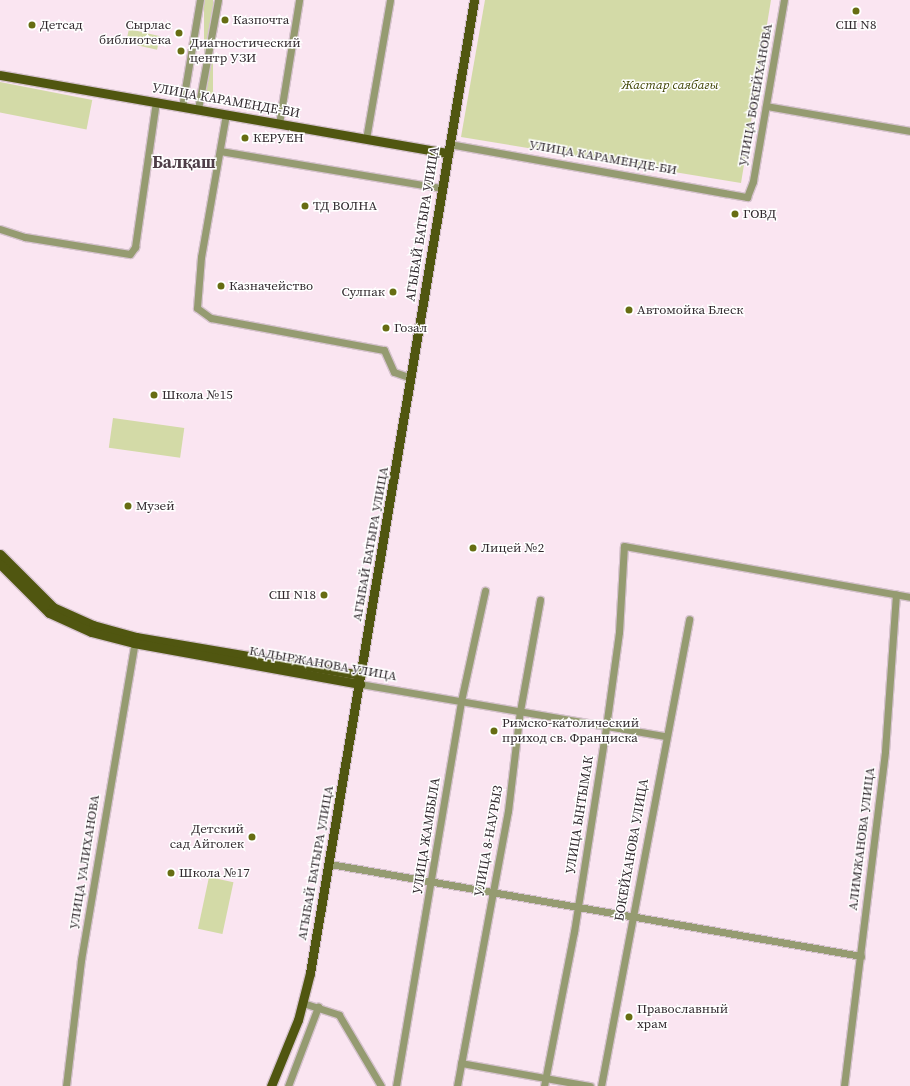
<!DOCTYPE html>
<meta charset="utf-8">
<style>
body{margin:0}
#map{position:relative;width:910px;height:1086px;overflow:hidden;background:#fae5f1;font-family:"Source Serif 4",serif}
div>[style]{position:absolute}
.green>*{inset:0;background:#d3daa7;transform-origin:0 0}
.roads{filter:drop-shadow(1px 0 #d6c3ce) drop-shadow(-1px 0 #d6c3ce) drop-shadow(0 1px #d6c3ce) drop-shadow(0 -1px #d6c3ce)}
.minor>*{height:7px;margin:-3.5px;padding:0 3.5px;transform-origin:3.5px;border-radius:3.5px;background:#959b71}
.major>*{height:9px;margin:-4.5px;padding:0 4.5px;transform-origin:4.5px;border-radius:4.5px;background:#505610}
.dots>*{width:11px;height:11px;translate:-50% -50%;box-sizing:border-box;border:2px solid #fff;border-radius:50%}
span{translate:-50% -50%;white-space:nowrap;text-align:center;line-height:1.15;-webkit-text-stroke:3px #fff;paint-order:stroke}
.poi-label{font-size:13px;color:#31292e}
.left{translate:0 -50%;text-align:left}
.right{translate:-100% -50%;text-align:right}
.park-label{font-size:13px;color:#3d4201;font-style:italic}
.street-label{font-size:13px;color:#31292e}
.district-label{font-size:17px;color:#4f3e48;font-weight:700}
</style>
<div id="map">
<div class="green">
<i style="left:204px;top:0;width:9px;height:94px"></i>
<i style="clip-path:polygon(485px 0,771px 0,741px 183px,461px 137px)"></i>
<i style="left:129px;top:29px;width:32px;height:14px;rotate:13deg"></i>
<i style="left:0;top:82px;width:94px;height:30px;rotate:11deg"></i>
<i style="left:113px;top:418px;width:72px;height:30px;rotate:8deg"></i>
<i style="left:209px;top:877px;width:25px;height:53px;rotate:12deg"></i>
</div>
<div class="roads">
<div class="minor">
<i style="left:766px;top:106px;width:146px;rotate:9.8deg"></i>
<i style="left:182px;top:107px;width:109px;rotate:-80.5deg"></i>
<i style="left:198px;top:109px;width:111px;rotate:-79.6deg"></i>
<i style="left:226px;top:114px;width:145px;rotate:99.9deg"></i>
<i style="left:201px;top:257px;width:51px;rotate:94.5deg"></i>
<i style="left:197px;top:308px;width:17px;rotate:36deg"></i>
<i style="left:211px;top:318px;width:176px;rotate:10.5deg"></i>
<i style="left:384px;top:350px;width:24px;rotate:66deg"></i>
<i style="left:394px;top:372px;width:18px;rotate:19deg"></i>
<i style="left:279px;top:124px;width:126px;rotate:-80.8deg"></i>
<i style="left:366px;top:139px;width:141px;rotate:-80.2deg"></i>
<i style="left:449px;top:144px;width:303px;rotate:10.1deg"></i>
<i style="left:747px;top:197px;width:17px;rotate:-69deg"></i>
<i style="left:753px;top:181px;width:184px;rotate:-80.3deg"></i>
<i style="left:220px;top:151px;width:225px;rotate:9.5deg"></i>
<i style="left:0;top:229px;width:26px;rotate:18deg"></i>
<i style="left:25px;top:237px;width:106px;rotate:9.2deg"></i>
<i style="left:130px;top:254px;width:9px;rotate:-54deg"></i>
<i style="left:135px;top:247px;width:147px;rotate:-81.8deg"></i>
<i style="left:360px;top:684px;width:309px;rotate:9.7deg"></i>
<i style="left:330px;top:864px;width:539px;rotate:9.83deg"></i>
<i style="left:303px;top:1003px;width:38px;rotate:18deg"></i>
<i style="left:339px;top:1015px;width:82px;rotate:59.4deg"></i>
<i style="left:461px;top:1063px;width:131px;rotate:10.1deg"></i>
<i style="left:66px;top:1086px;width:127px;rotate:-83.2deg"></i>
<i style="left:81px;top:960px;width:325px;rotate:-80.4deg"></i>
<i style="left:288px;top:1086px;width:85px;rotate:-69.2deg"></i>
<i style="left:396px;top:1086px;width:390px;rotate:-80.4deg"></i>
<i style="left:461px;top:701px;width:113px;rotate:-77.7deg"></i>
<i style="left:457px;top:1086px;width:280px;rotate:-79.5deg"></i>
<i style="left:508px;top:811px;width:101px;rotate:-83.2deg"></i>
<i style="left:520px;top:711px;width:113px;rotate:-79.8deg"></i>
<i style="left:544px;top:1086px;width:157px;rotate:-79deg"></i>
<i style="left:574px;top:932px;width:207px;rotate:-81.1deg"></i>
<i style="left:606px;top:727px;width:96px;rotate:-82.2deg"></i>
<i style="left:619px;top:632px;width:86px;rotate:-86.7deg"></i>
<i style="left:624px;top:546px;width:291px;rotate:10.1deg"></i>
<i style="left:601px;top:1086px;width:475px;rotate:-79.3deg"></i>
<i style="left:844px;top:1086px;width:337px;rotate:-83deg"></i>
<i style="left:885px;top:751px;width:157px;rotate:-86deg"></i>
</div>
<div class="major">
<i style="left:0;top:75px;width:455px;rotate:9.9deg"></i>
<i style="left:0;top:554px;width:75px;rotate:45deg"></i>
<i style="left:53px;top:607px;width:44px;rotate:24.2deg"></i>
<i style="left:93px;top:625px;width:45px;rotate:15.6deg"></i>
<i style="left:136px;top:637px;width:228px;rotate:9.6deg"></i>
<i style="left:0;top:564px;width:69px;rotate:45deg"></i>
<i style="left:49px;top:613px;width:46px;rotate:24.3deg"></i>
<i style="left:91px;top:632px;width:44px;rotate:14.3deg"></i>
<i style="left:134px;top:643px;width:230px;rotate:10.3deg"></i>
<i style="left:271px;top:1086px;width:71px;rotate:-67.8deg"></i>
<i style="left:298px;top:1020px;width:49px;rotate:-75.7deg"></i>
<i style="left:310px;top:973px;width:987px;rotate:-80.43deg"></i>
</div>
</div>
<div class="dots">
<i style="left:856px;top:11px;background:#666d12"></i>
<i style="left:225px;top:20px;background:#666d12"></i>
<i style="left:32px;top:25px;background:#666d12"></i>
<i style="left:179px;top:33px;background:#666d12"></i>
<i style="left:181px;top:51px;background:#666d12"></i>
<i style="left:245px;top:138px;background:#666d12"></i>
<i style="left:305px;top:206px;background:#666d12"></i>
<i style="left:735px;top:214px;background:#666d12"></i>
<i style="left:221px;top:286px;background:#666d12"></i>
<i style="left:393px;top:292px;background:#666d12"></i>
<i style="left:629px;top:310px;background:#666d12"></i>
<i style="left:386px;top:328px;background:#666d12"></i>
<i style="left:154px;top:395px;background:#666d12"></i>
<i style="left:128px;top:506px;background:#666d12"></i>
<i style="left:473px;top:548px;background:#666d12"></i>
<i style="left:324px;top:595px;background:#666d12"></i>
<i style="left:494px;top:731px;background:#666d12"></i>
<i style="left:252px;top:837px;background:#666d12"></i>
<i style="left:171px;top:873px;background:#666d12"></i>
<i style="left:629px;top:1017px;background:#666d12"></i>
</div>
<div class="poi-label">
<span class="left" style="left:233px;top:20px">Казпочта</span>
<span class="left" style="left:40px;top:25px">Детсад</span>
<span style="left:856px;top:25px">СШ N8</span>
<span class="right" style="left:171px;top:33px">Сырлас<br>библиотека</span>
<span class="left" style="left:190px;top:51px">Диагностический<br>центр УЗИ</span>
<span class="left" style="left:253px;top:138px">КЕРУЕН</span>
<span class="left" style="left:313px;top:206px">ТД ВОЛНА</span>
<span class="left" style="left:743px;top:214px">ГОВД</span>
<span class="left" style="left:229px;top:286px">Казначейство</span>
<span class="right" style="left:385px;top:292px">Сулпак</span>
<span class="left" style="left:637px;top:310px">Автомойка Блеск</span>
<span class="left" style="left:394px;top:328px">Гозал</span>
<span class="left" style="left:162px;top:395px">Школа №15</span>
<span class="left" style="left:136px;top:506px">Музей</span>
<span class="left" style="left:481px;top:548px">Лицей №2</span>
<span class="right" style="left:316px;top:595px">СШ N18</span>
<span class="left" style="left:502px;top:731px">Римско-католический<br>приход св. Франциска</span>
<span class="right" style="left:244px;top:837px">Детский<br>сад Айголек</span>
<span class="left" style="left:179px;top:873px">Школа №17</span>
<span class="left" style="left:637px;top:1017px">Православный<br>храм</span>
</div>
<div class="park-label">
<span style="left:670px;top:85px">Жастар саябағы</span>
</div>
<div class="street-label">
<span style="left:756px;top:95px;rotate:-80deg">УЛИЦА БОКЕЙХАНОВА</span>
<span style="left:226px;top:101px;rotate:10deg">УЛИЦА КАРАМЕНДЕ-БИ</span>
<span style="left:603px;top:158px;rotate:10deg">УЛИЦА КАРАМЕНДЕ-БИ</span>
<span style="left:423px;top:224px;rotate:-81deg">АГЫБАЙ БАТЫРА УЛИЦА</span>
<span style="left:371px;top:544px;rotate:-80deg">АГЫБАЙ БАТЫРА УЛИЦА</span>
<span style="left:323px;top:664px;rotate:10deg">КАДЫРЖАНОВА УЛИЦА</span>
<span style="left:580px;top:815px;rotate:-81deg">УЛИЦА ЫНТЫМАК</span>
<span style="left:427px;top:836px;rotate:-81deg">УЛИЦА ЖАМБЫЛА</span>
<span style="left:862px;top:839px;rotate:-83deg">АЛИМЖАНОВА УЛИЦА</span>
<span style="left:489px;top:841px;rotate:-80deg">УЛИЦА 8-НАУРЫЗ</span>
<span style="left:632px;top:850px;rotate:-80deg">БОКЕЙХАНОВА УЛИЦА</span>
<span style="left:85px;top:862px;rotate:-81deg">УЛИЦА УАЛИХАНОВА</span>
<span style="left:316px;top:863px;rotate:-80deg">АГЫБАЙ БАТЫРА УЛИЦА</span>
</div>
<div class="district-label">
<span style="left:184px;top:163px">Балқаш</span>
</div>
</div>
